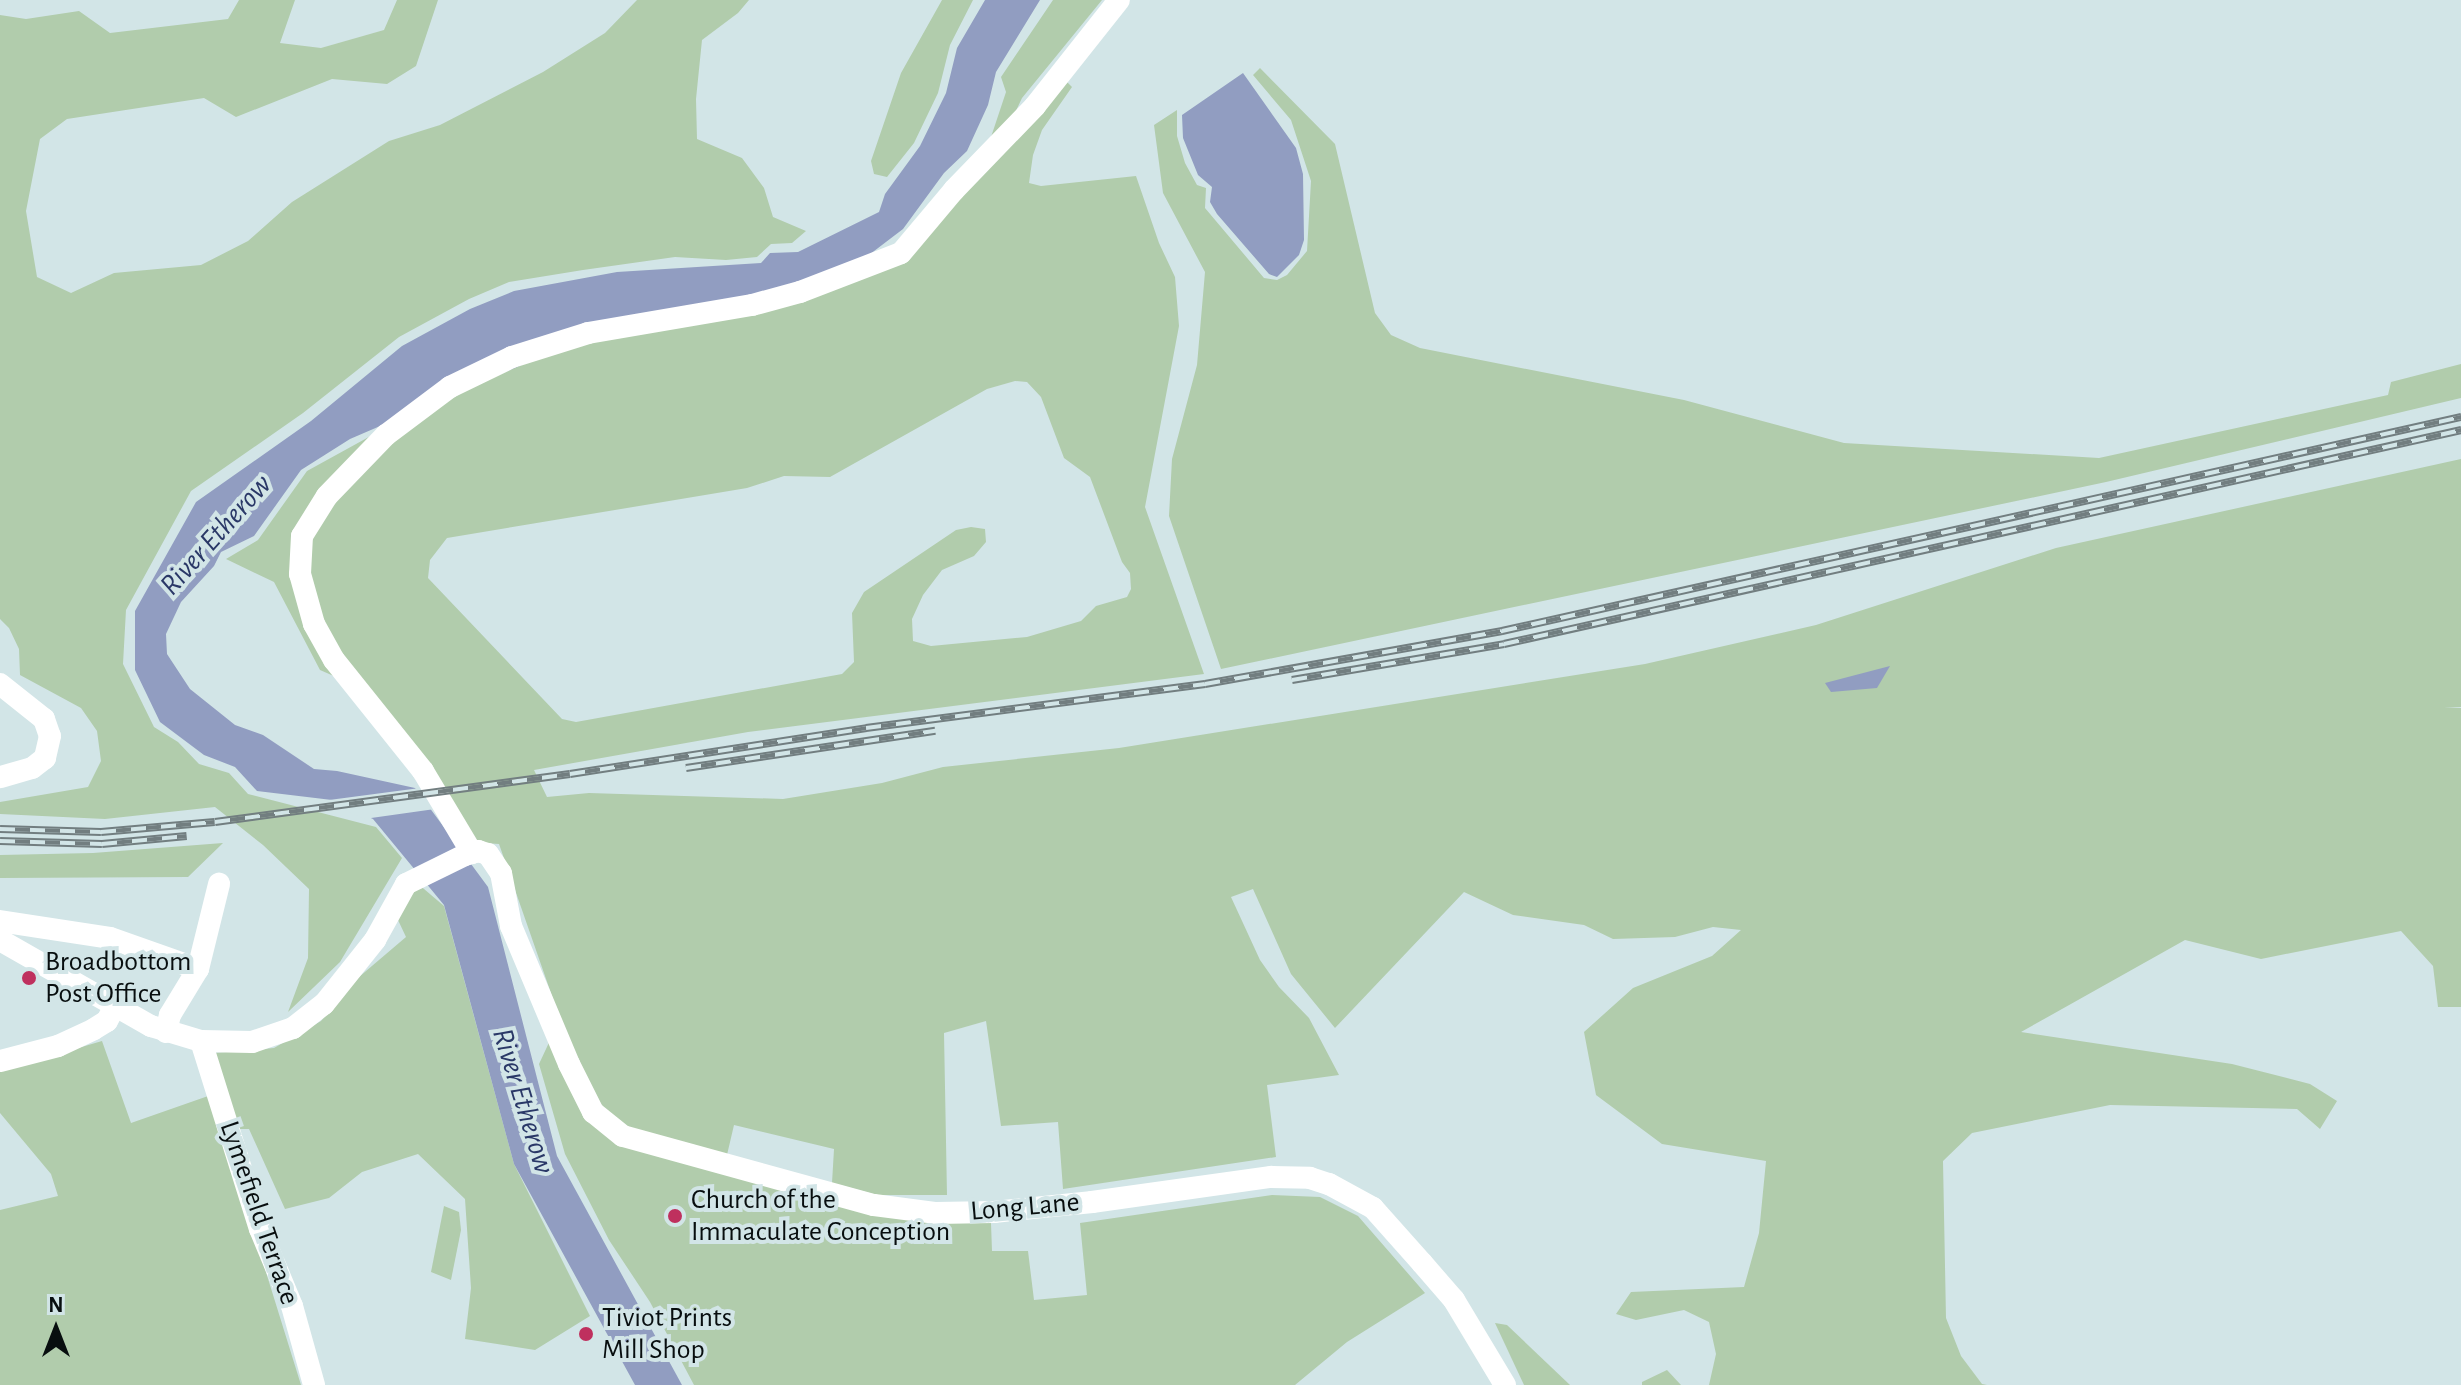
<!DOCTYPE html>
<style>
body{margin:0}
#map{position:relative;width:2461px;height:1385px;overflow:hidden;background:#d2e5e7;font-family:"Alegreya Sans",sans-serif}
div>[style]{position:absolute}
.green>*{inset:0;background:#b1ccac}
.water>*{inset:0;background:#919dc1}
.pier>*{inset:0;background:#d2e5e7}
.minor>*{height:22px;margin:-11px;padding:0 11px;transform-origin:11px;border-radius:11px;background:#fff}
.rail>*{height:8px;margin-top:-4px;transform-origin:0;background:repeating-linear-gradient(90deg,#d2e5e7 0 15px,#727e80 0 30px);box-sizing:border-box;border-block:2px solid #727e80}
.dots>*{width:22px;height:22px;translate:-50% -50%;box-sizing:border-box;border:4px solid #d2e5e7;border-radius:50%}
span{translate:-50% -50%;white-space:nowrap;text-align:center;line-height:1.15;-webkit-text-stroke:8px #d2e5e7;paint-order:stroke}
.poi-label{font-size:28px;color:#080e0f}
.left{translate:0 -50%;text-align:left}
.street-label{font-size:28px;color:#080e0f}
.water-label{font-size:30px;color:#2a3867;font-style:italic}
.north{position:absolute;left:16px;top:1289px;width:80px;height:80px;-webkit-text-stroke:6px #d2e5e7;paint-order:stroke;rotate:0deg;font-size:22px;font-weight:700;line-height:32px;text-align:center;color:#080e0f}
.north::after{content:'';display:block;margin:auto;width:28px;height:36px;background:#080e0f;clip-path:polygon(50% 0,100% 100%,50% 72%,0 100%)}
</style>
<div id="map">
<div class="green">
<i style="clip-path:polygon(239px 0,295px 0,280px 43px,321px 48px,384px 30px,397px 0,438px 0,416px 66px,387px 84px,332px 79px,236px 117px,204px 98px,67px 119px,40px 139px,26px 211px,37px 277px,71px 293px,114px 273px,201px 265px,248px 241px,292px 202px,389px 141px,440px 125px,543px 72px,605px 33px,637px 0,749px 0,738px 13px,702px 40px,696px 99px,697px 139px,742px 158px,764px 188px,773px 217px,806px 231px,792px 243px,771px 244px,757px 257px,726px 260px,675px 257px,583px 270px,509px 282px,469px 299px,399px 337px,303px 413px,191px 491px,126px 610px,123px 664px,154px 727px,178px 742px,199px 764px,229px 773px,248px 794px,376px 827px,402px 858px,340px 962px,288px 1012px,308px 958px,309px 889px,263px 845px,215px 807px,105px 819px,0 814px,0 802px,88px 787px,101px 761px,97px 731px,81px 708px,20px 675px,19px 649px,9px 628px,0 619px,0 15px,26px 19px,79px 11px,110px 33px,228px 19px)"></i>
<i style="clip-path:polygon(942px 0,973px 0,950px 45px,938px 93px,914px 143px,887px 177px,874px 174px,871px 161px,901px 73px)"></i>
<i style="clip-path:polygon(1053px 0,1102px 0,1022px 98px,1013px 117px,989px 143px,1006px 92px,1001px 77px)"></i>
<i style="clip-path:polygon(1260px 68px,1335px 144px,1375px 313px,1391px 335px,1420px 348px,1684px 400px,1844px 443px,2099px 458px,2388px 395px,2391px 382px,2461px 364px,2461px 398px,2106px 482px,1221px 669px,1169px 516px,1172px 459px,1197px 365px,1205px 272px,1163px 193px,1154px 125px,1177px 110px,1177px 136px,1185px 163px,1197px 185px,1206px 188px,1205px 208px,1264px 278px,1277px 280px,1287px 275px,1307px 251px,1311px 181px,1291px 120px,1253px 75px)"></i>
<i style="clip-path:polygon(evenodd,1064px 79px,1072px 87px,1042px 130px,1033px 155px,1029px 183px,1041px 186px,1136px 176px,1159px 243px,1175px 277px,1179px 326px,1145px 507px,1204px 674px,748px 732px,534px 770px,547px 797px,589px 793px,783px 799px,882px 783px,943px 767px,1119px 748px,1645px 664px,1816px 625px,2056px 548px,2461px 459px,2461px 707px,2444px 708px,2461px 708px,2461px 1007px,2438px 1007px,2433px 966px,2401px 931px,2261px 959px,2185px 940px,2021px 1032px,2232px 1064px,2310px 1084px,2337px 1101px,2320px 1129px,2297px 1109px,2110px 1105px,1972px 1133px,1943px 1161px,1946px 1318px,1961px 1356px,1982px 1384px,1987px 1385px,1709px 1385px,1716px 1354px,1709px 1322px,1684px 1310px,1636px 1320px,1616px 1314px,1631px 1292px,1744px 1287px,1759px 1233px,1766px 1161px,1662px 1144px,1596px 1095px,1584px 1032px,1633px 988px,1712px 956px,1741px 930px,1713px 927px,1675px 937px,1613px 939px,1584px 925px,1513px 915px,1464px 892px,1335px 1028px,1291px 974px,1253px 889px,1231px 897px,1260px 960px,1279px 987px,1309px 1018px,1339px 1075px,1267px 1085px,1276px 1157px,1063px 1189px,1058px 1122px,1001px 1126px,986px 1021px,944px 1033px,947px 1195px,877px 1195px,832px 1183px,834px 1149px,734px 1125px,723px 1172px,991px 1223px,992px 1251px,1028px 1251px,1034px 1300px,1087px 1295px,1080px 1223px,1272px 1195px,1320px 1197px,1358px 1216px,1425px 1293px,1347px 1342px,1295px 1385px,694px 1385px,650px 1302px,609px 1240px,565px 1154px,539px 1064px,560px 1019px,499px 844px,470px 842px,336px 677px,320px 670px,274px 582px,226px 559px,258px 540px,307px 471px,376px 433px,392px 436px,513px 361px,904px 258px,1064px 79px,1015px 381px,1027px 382px,1041px 397px,1064px 458px,1090px 477px,1122px 562px,1130px 573px,1131px 589px,1127px 597px,1096px 606px,1081px 621px,1027px 637px,931px 646px,913px 641px,912px 619px,923px 595px,942px 570px,974px 556px,986px 542px,985px 529px,971px 527px,956px 530px,864px 592px,852px 613px,854px 662px,842px 674px,576px 722px,562px 719px,428px 578px,430px 560px,447px 538px,747px 488px,784px 476px,830px 477px,987px 389px,1015px 381px)"></i>
<i style="clip-path:polygon(223px 843px,188px 877px,0 878px,0 855px,93px 853px)"></i>
<i style="clip-path:polygon(417px 883px,444px 906px,514px 1164px,590px 1316px,535px 1350px,465px 1339px,471px 1288px,465px 1199px,418px 1154px,362px 1172px,329px 1198px,285px 1209px,249px 1129px,237px 1129px,214px 1053px,274px 1048px,321px 1021px,359px 977px,406px 937px,398px 920px)"></i>
<i style="clip-path:polygon(102px 1041px,131px 1123px,211px 1095px,301px 1385px,0 1385px,0 1210px,58px 1196px,51px 1174px,0 1113px,0 1071px)"></i>
<i style="clip-path:polygon(444px 1206px,459px 1212px,461px 1230px,451px 1280px,431px 1272px)"></i>
<i style="clip-path:polygon(1495px 1323px,1507px 1325px,1570px 1385px,1524px 1385px)"></i>
<i style="clip-path:polygon(1667px 1370px,1681px 1385px,1642px 1385px,1642px 1382px)"></i>
</div>
<div class="water">
<i style="clip-path:polygon(985px 0,1040px 0,996px 72px,988px 105px,967px 151px,944px 173px,903px 229px,844px 274px,754px 298px,633px 317px,350px 439px,301px 470px,254px 536px,221px 552px,214px 566px,181px 602px,166px 634px,167px 654px,190px 689px,235px 725px,263px 735px,314px 769px,337px 771px,415px 788px,488px 887px,557px 1156px,682px 1385px,635px 1385px,514px 1164px,444px 905px,373px 819px,332px 800px,257px 791px,235px 767px,204px 755px,160px 722px,135px 670px,135px 611px,196px 502px,311px 421px,402px 346px,470px 309px,514px 291px,617px 272px,761px 263px,770px 253px,798px 252px,879px 212px,885px 194px,920px 146px,946px 93px,957px 48px)"></i>
<i style="clip-path:polygon(1243px 73px,1296px 148px,1303px 174px,1304px 240px,1299px 255px,1277px 277px,1269px 274px,1217px 214px,1210px 202px,1212px 187px,1198px 175px,1183px 138px,1182px 115px)"></i>
<i style="clip-path:polygon(1890px 666px,1877px 688px,1831px 692px,1825px 683px)"></i>
</div>
<div class="pier">
<i style="clip-path:polygon(420px 788px,435px 809px,364px 819px,331px 804px,314px 802px)"></i>
</div>
<div class="minor">
<i style="left:0;top:684px;width:56px;rotate:38.5deg"></i>
<i style="left:44px;top:719px;width:18px;rotate:71deg"></i>
<i style="left:50px;top:736px;width:23px;rotate:103deg"></i>
<i style="left:45px;top:758px;width:16px;rotate:142deg"></i>
<i style="left:32px;top:768px;width:33px;rotate:164deg"></i>
<i style="left:472px;top:853px;width:96px;rotate:-120.9deg"></i>
<i style="left:423px;top:771px;width:142px;rotate:-128.7deg"></i>
<i style="left:334px;top:660px;width:41px;rotate:-119.1deg"></i>
<i style="left:314px;top:624px;width:52px;rotate:-105.6deg"></i>
<i style="left:300px;top:574px;width:38px;rotate:-87deg"></i>
<i style="left:302px;top:536px;width:47px;rotate:-58deg"></i>
<i style="left:327px;top:496px;width:85px;rotate:-46deg"></i>
<i style="left:386px;top:435px;width:80px;rotate:-36.9deg"></i>
<i style="left:450px;top:387px;width:69px;rotate:-25.8deg"></i>
<i style="left:512px;top:357px;width:80px;rotate:-17.5deg"></i>
<i style="left:588px;top:333px;width:166px;rotate:-9.7deg"></i>
<i style="left:752px;top:305px;width:50px;rotate:-15.2deg"></i>
<i style="left:800px;top:292px;width:108px;rotate:-21.1deg"></i>
<i style="left:901px;top:253px;width:82px;rotate:-49.9deg"></i>
<i style="left:954px;top:190px;width:117px;rotate:-46deg"></i>
<i style="left:1035px;top:106px;width:135px;rotate:-51.6deg"></i>
<i style="left:0;top:921px;width:111px;rotate:8.8deg"></i>
<i style="left:110px;top:938px;width:93px;rotate:19.4deg"></i>
<i style="left:0;top:940px;width:174px;rotate:29.7deg"></i>
<i style="left:151px;top:1026px;width:52px;rotate:16.7deg"></i>
<i style="left:201px;top:1041px;width:51px;rotate:1.1deg"></i>
<i style="left:252px;top:1042px;width:43px;rotate:-18.9deg"></i>
<i style="left:293px;top:1028px;width:39px;rotate:-38deg"></i>
<i style="left:324px;top:1004px;width:82px;rotate:-51.4deg"></i>
<i style="left:375px;top:940px;width:64px;rotate:-61deg"></i>
<i style="left:406px;top:884px;width:66px;rotate:-26.2deg"></i>
<i style="left:465px;top:855px;width:14px;rotate:-17deg"></i>
<i style="left:478px;top:851px;width:10px;rotate:17deg"></i>
<i style="left:488px;top:854px;width:23px;rotate:56deg"></i>
<i style="left:501px;top:873px;width:54px;rotate:79.3deg"></i>
<i style="left:511px;top:926px;width:150px;rotate:67.2deg"></i>
<i style="left:569px;top:1064px;width:54px;rotate:63.4deg"></i>
<i style="left:593px;top:1112px;width:38px;rotate:39deg"></i>
<i style="left:623px;top:1136px;width:260px;rotate:15.4deg"></i>
<i style="left:874px;top:1205px;width:63px;rotate:7.4deg"></i>
<i style="left:936px;top:1213px;width:58px;rotate:-1deg"></i>
<i style="left:994px;top:1212px;width:99px;rotate:-5.8deg"></i>
<i style="left:1092px;top:1202px;width:181px;rotate:-8deg"></i>
<i style="left:1271px;top:1177px;width:39px;rotate:1deg"></i>
<i style="left:1310px;top:1178px;width:20px;rotate:18deg"></i>
<i style="left:1329px;top:1184px;width:50px;rotate:28.6deg"></i>
<i style="left:1373px;top:1208px;width:74px;rotate:48.3deg"></i>
<i style="left:1422px;top:1263px;width:49px;rotate:49.1deg"></i>
<i style="left:1454px;top:1300px;width:99px;rotate:59deg"></i>
<i style="left:166px;top:1032px;width:17px;rotate:-77deg"></i>
<i style="left:170px;top:1015px;width:54px;rotate:-58.7deg"></i>
<i style="left:198px;top:969px;width:88px;rotate:-76.1deg"></i>
<i style="left:201px;top:1041px;width:197px;rotate:72.6deg"></i>
<i style="left:260px;top:1229px;width:83px;rotate:67.4deg"></i>
<i style="left:292px;top:1306px;width:82px;rotate:74.4deg"></i>
<i style="left:0;top:1061px;width:60px;rotate:-14.5deg"></i>
<i style="left:58px;top:1046px;width:40px;rotate:-25deg"></i>
<i style="left:94px;top:1029px;width:15px;rotate:-32deg"></i>
<i style="left:107px;top:1021px;width:17px;rotate:-62deg"></i>
</div>
<div class="rail">
<i style="left:1292px;top:680px;width:215px;rotate:-9.6deg"></i>
<i style="left:1504px;top:644px;width:981px;rotate:-12.6deg"></i>
<i style="left:686px;top:768px;width:252px;rotate:-8.5deg"></i>
<i style="left:0;top:829px;width:101px;rotate:1.7deg"></i>
<i style="left:101px;top:832px;width:114px;rotate:-5deg"></i>
<i style="left:215px;top:822px;width:358px;rotate:-7.7deg"></i>
<i style="left:570px;top:774px;width:300px;rotate:-8.8deg"></i>
<i style="left:866px;top:728px;width:342px;rotate:-7.4deg"></i>
<i style="left:1205px;top:684px;width:302px;rotate:-10.1deg"></i>
<i style="left:1502px;top:631px;width:983px;rotate:-12.58deg"></i>
<i style="left:0;top:841px;width:102px;rotate:1.7deg"></i>
<i style="left:102px;top:844px;width:85px;rotate:-5.4deg"></i>
</div>
<div class="dots">
<i style="left:29px;top:978px;background:#bf305e"></i>
<i style="left:675px;top:1216px;background:#bf305e"></i>
<i style="left:586px;top:1334px;background:#bf305e"></i>
</div>
<div class="poi-label">
<span class="left" style="left:45px;top:978px">Broadbottom<br>Post Office</span>
<span class="left" style="left:691px;top:1216px">Church of the<br>Immaculate Conception</span>
<span class="left" style="left:602px;top:1334px">Tiviot Prints<br>Mill Shop</span>
</div>
<div class="street-label">
<span style="left:1025px;top:1207px;rotate:-5deg">Long Lane</span>
<span style="left:259px;top:1213px;rotate:71deg">Lymefield Terrace</span>
</div>
<div class="water-label">
<span style="left:216px;top:535px;rotate:-48deg">River Etherow</span>
<span style="left:523px;top:1101px;rotate:73deg">River Etherow</span>
</div>
<div class="north">N</div>
</div>
